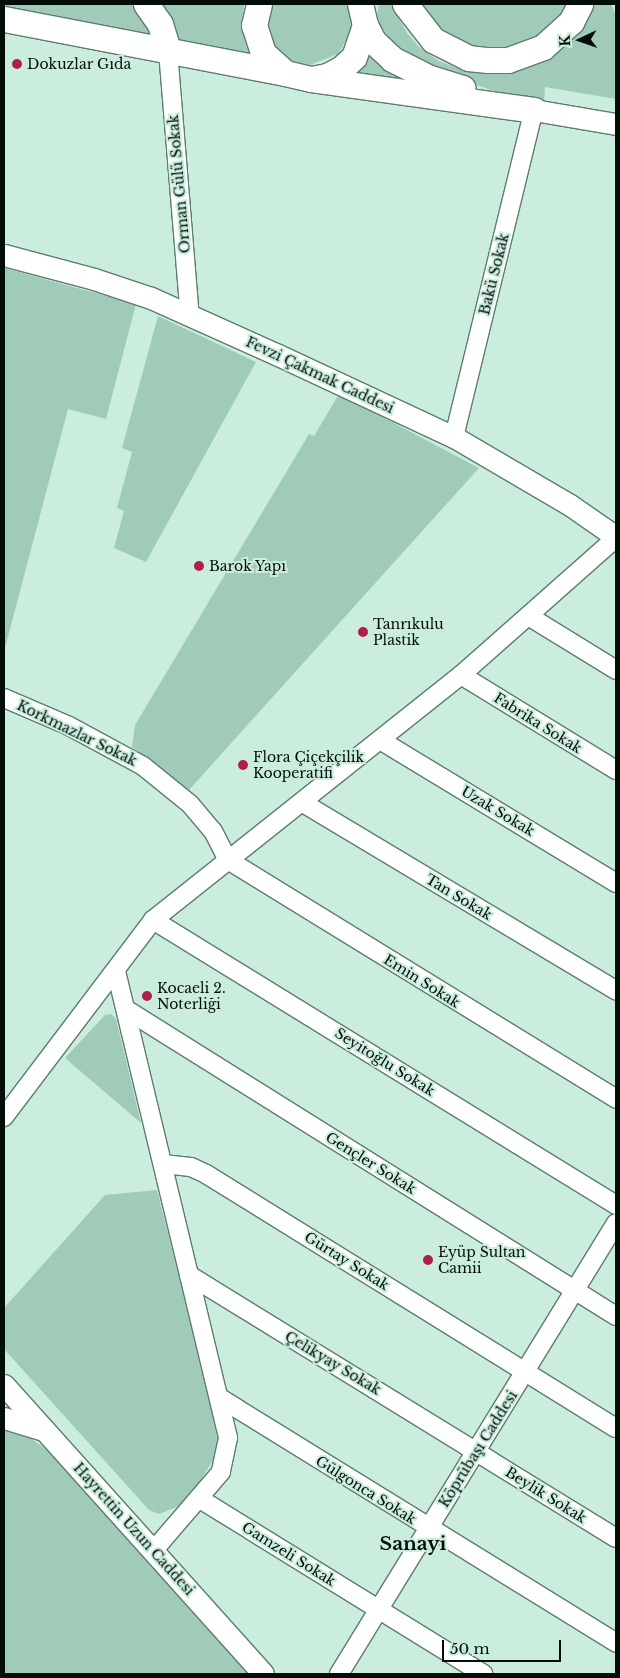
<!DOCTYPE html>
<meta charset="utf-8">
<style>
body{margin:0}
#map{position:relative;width:620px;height:1678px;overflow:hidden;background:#cbeddd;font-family:"Libre Baskerville",serif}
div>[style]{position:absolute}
.green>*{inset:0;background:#a1cbb9}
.roads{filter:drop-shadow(1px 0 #5d7c6e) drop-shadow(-1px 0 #5d7c6e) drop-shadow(0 1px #5d7c6e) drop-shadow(0 -1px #5d7c6e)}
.minor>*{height:18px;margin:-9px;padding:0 9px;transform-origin:9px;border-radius:9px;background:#fff}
.tertiary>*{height:21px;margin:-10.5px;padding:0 10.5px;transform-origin:10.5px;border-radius:10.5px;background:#fff}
.secondary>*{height:25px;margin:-12.5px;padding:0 12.5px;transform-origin:12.5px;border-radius:12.5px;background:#fff}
.dots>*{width:14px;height:14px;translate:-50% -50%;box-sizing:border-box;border:2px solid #cbeddd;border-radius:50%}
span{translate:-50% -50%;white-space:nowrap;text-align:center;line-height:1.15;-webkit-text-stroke:4px #cbeddd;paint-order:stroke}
.poi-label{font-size:14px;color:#040e09}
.left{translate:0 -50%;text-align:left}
.street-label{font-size:14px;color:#040e09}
.district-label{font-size:19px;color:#040e09;font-weight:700}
.frame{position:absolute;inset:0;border:5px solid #040e09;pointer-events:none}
.north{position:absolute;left:555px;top:15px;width:50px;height:50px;-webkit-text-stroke:4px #cbeddd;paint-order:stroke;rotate:267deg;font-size:14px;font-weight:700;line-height:20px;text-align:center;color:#040e09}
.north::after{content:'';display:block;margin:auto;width:18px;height:22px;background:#040e09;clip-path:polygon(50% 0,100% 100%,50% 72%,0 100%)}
.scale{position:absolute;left:442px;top:1640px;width:119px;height:22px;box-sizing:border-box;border:2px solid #040e09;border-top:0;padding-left:6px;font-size:15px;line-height:18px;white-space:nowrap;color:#040e09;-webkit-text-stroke:4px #cbeddd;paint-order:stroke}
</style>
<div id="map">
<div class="green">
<i style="clip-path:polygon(4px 4px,133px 4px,158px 40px,4px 10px)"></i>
<i style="clip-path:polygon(157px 4px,244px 4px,242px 24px,253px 55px,174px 42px)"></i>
<i style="clip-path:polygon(266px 4px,352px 4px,353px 29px,338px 54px,310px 65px,294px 62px,271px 44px,265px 30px)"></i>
<i style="clip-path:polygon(379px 4px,391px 4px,407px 33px,420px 48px,439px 61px,460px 69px,506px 74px,547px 60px,578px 34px,595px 4px,611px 4px,616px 15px,616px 99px,545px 87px,544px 103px,506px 95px,430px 69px,391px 51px,375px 26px)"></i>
<i style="clip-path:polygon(415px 4px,568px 4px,565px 13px,525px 45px,480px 51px,440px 33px)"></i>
<i style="clip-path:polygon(367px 51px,424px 85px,349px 72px)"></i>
<i style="clip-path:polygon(4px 268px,136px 304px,106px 419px,68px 409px,4px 652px)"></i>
<i style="clip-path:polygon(158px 316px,256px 362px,146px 562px,114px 548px,124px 511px,117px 508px,132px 452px,122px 448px)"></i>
<i style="clip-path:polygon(339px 394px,479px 468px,189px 790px,132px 747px,135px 725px,309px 434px,314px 436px)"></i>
<i style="clip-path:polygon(105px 1015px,111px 1014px,116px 1019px,141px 1123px,65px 1058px)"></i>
<i style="clip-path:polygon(157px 1190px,216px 1420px,217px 1444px,216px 1455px,187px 1503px,159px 1514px,149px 1510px,4px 1349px,4px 1308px,105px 1195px)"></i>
<i style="clip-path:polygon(4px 1426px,23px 1433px,53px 1454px,148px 1557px,248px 1674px,4px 1674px)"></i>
</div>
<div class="roads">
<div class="minor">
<i style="left:168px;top:51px;width:266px;rotate:85.3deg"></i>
<i style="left:454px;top:437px;width:337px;rotate:-76.3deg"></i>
<i style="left:530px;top:617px;width:101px;rotate:31.6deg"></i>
<i style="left:461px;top:675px;width:182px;rotate:31.5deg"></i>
<i style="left:4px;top:698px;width:71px;rotate:23.3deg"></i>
<i style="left:69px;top:726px;width:84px;rotate:28.4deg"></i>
<i style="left:143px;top:766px;width:60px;rotate:39deg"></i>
<i style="left:190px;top:804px;width:35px;rotate:50deg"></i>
<i style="left:213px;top:831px;width:33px;rotate:63deg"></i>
<i style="left:228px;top:860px;width:456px;rotate:31.6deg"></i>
<i style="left:380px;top:740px;width:276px;rotate:31.2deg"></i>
<i style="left:303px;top:803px;width:365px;rotate:30.9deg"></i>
<i style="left:153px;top:920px;width:544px;rotate:31.61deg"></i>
<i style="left:116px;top:971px;width:480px;rotate:76.5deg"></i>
<i style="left:228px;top:1438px;width:35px;rotate:102deg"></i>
<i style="left:221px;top:1472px;width:103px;rotate:130.7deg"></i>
<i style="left:127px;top:1010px;width:577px;rotate:32.04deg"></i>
<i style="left:4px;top:1117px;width:247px;rotate:-52.9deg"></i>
<i style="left:153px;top:920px;width:394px;rotate:-38.5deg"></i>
<i style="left:461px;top:675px;width:207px;rotate:-41.5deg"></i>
<i style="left:163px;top:1164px;width:28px;rotate:6deg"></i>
<i style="left:191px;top:1167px;width:17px;rotate:25deg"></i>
<i style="left:206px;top:1174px;width:482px;rotate:31.8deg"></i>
<i style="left:189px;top:1275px;width:501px;rotate:31.63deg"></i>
<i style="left:220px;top:1398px;width:466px;rotate:31.7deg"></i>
<i style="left:200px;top:1499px;width:333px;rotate:31.7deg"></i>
<i style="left:339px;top:1674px;width:529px;rotate:-58.44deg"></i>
</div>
<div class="tertiary">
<i style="left:534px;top:110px;width:83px;rotate:9.7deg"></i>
<i style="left:4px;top:255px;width:93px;rotate:14.9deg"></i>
<i style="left:94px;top:279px;width:60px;rotate:18.4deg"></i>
<i style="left:151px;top:298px;width:139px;rotate:24.2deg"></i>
<i style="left:278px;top:355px;width:194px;rotate:25deg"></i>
<i style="left:454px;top:437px;width:134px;rotate:30.4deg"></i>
<i style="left:570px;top:505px;width:56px;rotate:34.8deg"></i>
<i style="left:4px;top:1385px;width:388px;rotate:48.1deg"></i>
<i style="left:4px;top:1418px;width:42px;rotate:16.7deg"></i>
</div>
<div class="secondary">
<i style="left:146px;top:4px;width:24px;rotate:55deg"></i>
<i style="left:160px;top:24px;width:28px;rotate:73deg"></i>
<i style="left:259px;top:4px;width:22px;rotate:103deg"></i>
<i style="left:254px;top:25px;width:29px;rotate:72deg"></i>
<i style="left:263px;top:53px;width:30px;rotate:42deg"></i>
<i style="left:285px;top:73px;width:27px;rotate:13deg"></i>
<i style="left:311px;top:79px;width:16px;rotate:-11deg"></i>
<i style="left:327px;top:76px;width:17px;rotate:-28deg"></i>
<i style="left:342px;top:68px;width:16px;rotate:-43deg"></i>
<i style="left:354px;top:57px;width:34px;rotate:-71deg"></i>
<i style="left:365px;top:25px;width:22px;rotate:-103deg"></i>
<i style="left:405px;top:4px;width:46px;rotate:52.1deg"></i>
<i style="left:433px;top:40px;width:39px;rotate:27deg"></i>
<i style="left:468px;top:58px;width:20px;rotate:6deg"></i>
<i style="left:488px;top:60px;width:20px"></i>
<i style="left:508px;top:60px;width:37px;rotate:-20deg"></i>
<i style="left:543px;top:47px;width:38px;rotate:-42deg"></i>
<i style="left:571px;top:22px;width:20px;rotate:-63deg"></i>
<i style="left:4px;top:19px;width:286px;rotate:10.9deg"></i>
<i style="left:365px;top:25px;width:18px;rotate:63deg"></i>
<i style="left:373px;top:41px;width:26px;rotate:43deg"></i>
<i style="left:392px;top:59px;width:42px;rotate:26.6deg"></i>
<i style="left:430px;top:78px;width:34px;rotate:17deg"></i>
<i style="left:311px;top:79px;width:225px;rotate:7.9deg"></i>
</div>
</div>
<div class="dots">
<i style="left:17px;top:64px;background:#af1e4f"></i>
<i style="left:199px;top:566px;background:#af1e4f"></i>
<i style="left:363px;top:632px;background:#af1e4f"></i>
<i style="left:243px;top:765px;background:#af1e4f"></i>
<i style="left:147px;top:996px;background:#af1e4f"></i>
<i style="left:428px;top:1260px;background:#af1e4f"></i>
</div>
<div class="poi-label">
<span class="left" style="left:27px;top:64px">Dokuzlar Gıda</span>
<span class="left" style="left:209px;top:566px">Barok Yapı</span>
<span class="left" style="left:373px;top:632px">Tanrıkulu<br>Plastik</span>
<span class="left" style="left:253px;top:765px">Flora Çiçekçilik<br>Kooperatifi</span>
<span class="left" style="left:157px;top:996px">Kocaeli 2.<br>Noterliği</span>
<span class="left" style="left:438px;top:1260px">Eyüp Sultan<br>Camii</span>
</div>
<div class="street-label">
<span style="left:179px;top:184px;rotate:-95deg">Orman Gülü Sokak</span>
<span style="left:494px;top:274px;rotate:-76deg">Bakü Sokak</span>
<span style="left:320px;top:375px;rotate:25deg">Fevzi Çakmak Caddesi</span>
<span style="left:538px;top:723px;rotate:32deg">Fabrika Sokak</span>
<span style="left:77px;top:733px;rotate:26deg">Korkmazlar Sokak</span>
<span style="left:498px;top:811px;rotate:31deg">Uzak Sokak</span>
<span style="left:459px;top:897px;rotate:31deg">Tan Sokak</span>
<span style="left:422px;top:981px;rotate:32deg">Emin Sokak</span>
<span style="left:385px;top:1062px;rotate:32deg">Seyitoğlu Sokak</span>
<span style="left:371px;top:1163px;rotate:32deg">Gençler Sokak</span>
<span style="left:347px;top:1261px;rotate:32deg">Gürtay Sokak</span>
<span style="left:333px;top:1363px;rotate:31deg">Çelikyay Sokak</span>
<span style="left:478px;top:1449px;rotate:-58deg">Köprübaşı Caddesi</span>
<span style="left:366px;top:1490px;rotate:32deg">Gülgonca Sokak</span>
<span style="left:546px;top:1495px;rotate:32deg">Beylik Sokak</span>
<span style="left:134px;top:1529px;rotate:48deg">Hayrettin Uzun Caddesi</span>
<span style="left:289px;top:1554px;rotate:32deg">Gamzeli Sokak</span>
</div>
<div class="district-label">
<span style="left:413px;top:1544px">Sanayi</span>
</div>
<div class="frame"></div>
<div class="north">K</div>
<div class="scale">50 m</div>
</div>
